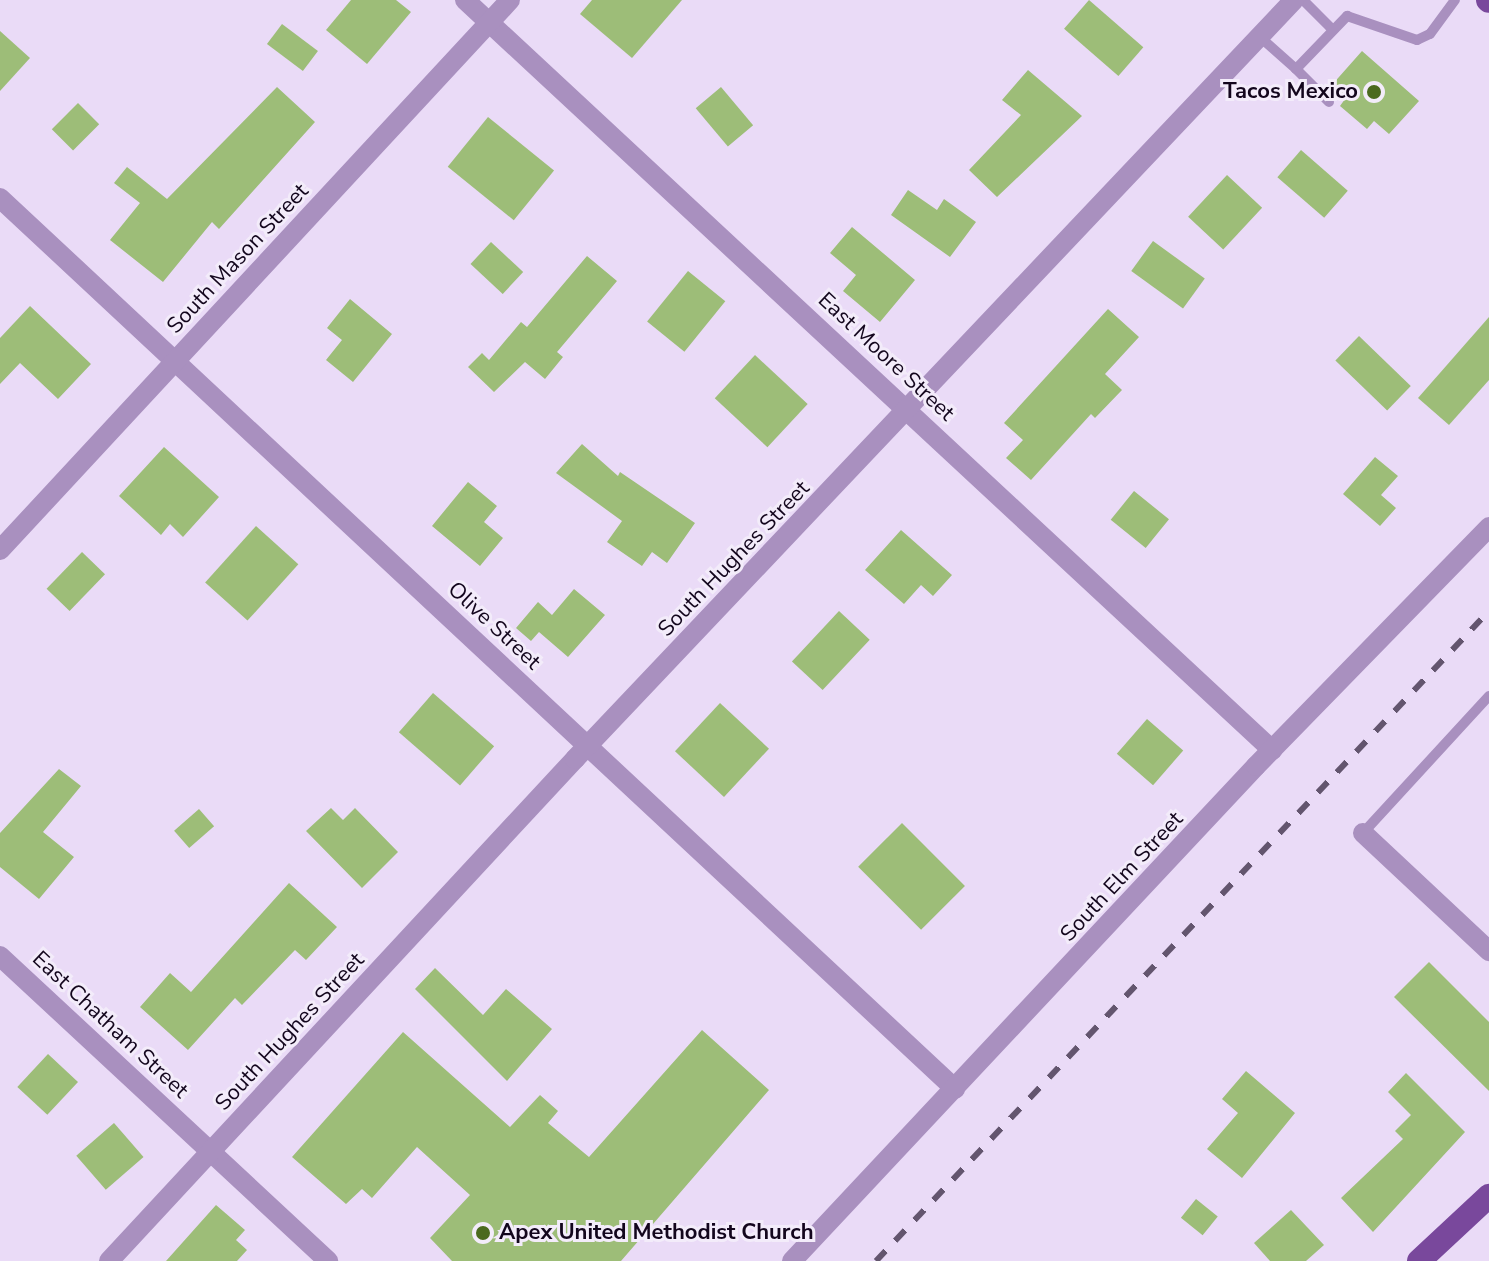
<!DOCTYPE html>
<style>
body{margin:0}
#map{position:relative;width:1489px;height:1261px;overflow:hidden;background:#eadbf7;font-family:"Nunito Sans",sans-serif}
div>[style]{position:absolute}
.building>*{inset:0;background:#9dbd78;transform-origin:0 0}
.service>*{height:10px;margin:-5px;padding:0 5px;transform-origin:5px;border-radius:5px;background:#a990bf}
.minor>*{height:20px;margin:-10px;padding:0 10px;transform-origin:10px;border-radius:10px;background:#a990bf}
.primary>*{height:24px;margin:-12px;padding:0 12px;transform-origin:12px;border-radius:12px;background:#79489c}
.rail>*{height:6px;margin-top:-3px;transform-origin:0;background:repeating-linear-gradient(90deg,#63556e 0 14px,transparent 0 28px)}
.dots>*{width:22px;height:22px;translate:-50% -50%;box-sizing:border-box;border:4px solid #f3ecfa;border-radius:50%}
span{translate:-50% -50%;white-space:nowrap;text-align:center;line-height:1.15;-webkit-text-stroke:6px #f3ecfa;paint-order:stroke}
.poi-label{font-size:22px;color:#13061d;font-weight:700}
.right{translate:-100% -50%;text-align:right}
.left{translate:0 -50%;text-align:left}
.street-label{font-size:22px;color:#13061d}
</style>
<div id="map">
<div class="building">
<i style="clip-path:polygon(351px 0,396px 0,411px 12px,367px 64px,326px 30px)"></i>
<i style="clip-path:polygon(592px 0,682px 0,632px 58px,580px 14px)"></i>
<i style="left:1089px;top:0;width:72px;height:38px;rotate:41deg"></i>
<i style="left:282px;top:24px;width:45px;height:25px;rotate:37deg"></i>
<i style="clip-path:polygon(0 31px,30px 58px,0 91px)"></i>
<i style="clip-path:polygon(1362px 51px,1419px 101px,1389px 134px,1374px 121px,1367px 129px,1340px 106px,1345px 99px,1331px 86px)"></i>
<i style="clip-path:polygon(1028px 70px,1082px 116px,997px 197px,969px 170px,1021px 115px,1002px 100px)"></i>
<i style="clip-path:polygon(277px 87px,315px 122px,219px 229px,212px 222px,163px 282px,110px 240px,140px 203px,114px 183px,127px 167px,167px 199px)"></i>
<i style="left:721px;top:87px;width:50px;height:33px;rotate:50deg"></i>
<i style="left:78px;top:103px;width:30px;height:37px;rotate:45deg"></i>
<i style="left:488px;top:117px;width:85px;height:64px;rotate:39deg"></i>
<i style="left:1301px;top:150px;width:62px;height:36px;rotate:41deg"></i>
<i style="left:1227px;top:175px;width:48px;height:57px;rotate:43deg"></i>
<i style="clip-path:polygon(908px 190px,937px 210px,944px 199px,976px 222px,950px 257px,891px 215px)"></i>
<i style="clip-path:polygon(852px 227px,915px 280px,880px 322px,843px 291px,856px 275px,830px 253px)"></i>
<i style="left:1153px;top:241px;width:64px;height:37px;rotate:36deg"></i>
<i style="left:491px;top:242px;width:44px;height:30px;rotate:43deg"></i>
<i style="clip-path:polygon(587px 256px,617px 281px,557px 352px,563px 357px,545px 379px,525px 362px,494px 392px,468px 367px,482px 353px,489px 360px,521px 322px,527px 327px)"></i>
<i style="left:688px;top:271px;width:48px;height:65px;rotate:39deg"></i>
<i style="clip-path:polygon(350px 299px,392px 334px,353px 382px,326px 360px,342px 340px,327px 328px)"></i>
<i style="clip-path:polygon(30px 306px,91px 364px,58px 399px,20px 363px,0 384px,0 338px)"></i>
<i style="clip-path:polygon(1108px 309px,1139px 337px,1105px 374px,1122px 390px,1095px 418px,1091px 414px,1031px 480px,1006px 458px,1023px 440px,1004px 423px)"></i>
<i style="clip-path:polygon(1489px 317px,1489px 380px,1449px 425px,1418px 398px)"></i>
<i style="left:1359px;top:336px;width:72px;height:34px;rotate:44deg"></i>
<i style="left:755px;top:355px;width:72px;height:59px;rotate:43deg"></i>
<i style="clip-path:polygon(582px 444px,618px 476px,620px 472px,695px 523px,667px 563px,652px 552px,642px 566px,607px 542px,622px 521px,556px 473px)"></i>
<i style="clip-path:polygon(164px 447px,219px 497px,183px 537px,170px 524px,161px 535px,119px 496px)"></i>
<i style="clip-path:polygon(1375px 457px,1398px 476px,1381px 495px,1396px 508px,1380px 526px,1343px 494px)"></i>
<i style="clip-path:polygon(468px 482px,497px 506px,484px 522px,503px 538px,480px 566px,432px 526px)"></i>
<i style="left:1134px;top:491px;width:45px;height:37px;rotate:39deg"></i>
<i style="left:256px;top:526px;width:57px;height:76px;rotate:42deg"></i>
<i style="clip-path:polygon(901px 530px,952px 575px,933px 596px,921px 585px,904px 604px,865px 570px)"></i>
<i style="left:82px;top:552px;width:32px;height:51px;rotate:44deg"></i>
<i style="clip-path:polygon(574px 589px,605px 615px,568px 657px,539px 632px,531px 641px,516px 628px,538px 602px,552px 615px)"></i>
<i style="left:839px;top:611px;width:42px;height:69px;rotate:43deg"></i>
<i style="left:433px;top:693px;width:81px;height:52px;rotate:41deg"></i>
<i style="left:720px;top:703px;width:67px;height:66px;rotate:43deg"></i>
<i style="left:1147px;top:719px;width:48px;height:46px;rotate:41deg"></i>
<i style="clip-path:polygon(59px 769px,81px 786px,43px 832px,74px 857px,39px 899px,0 867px,0 833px)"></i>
<i style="clip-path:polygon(331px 808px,343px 820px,355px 808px,398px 852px,362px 888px,306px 831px)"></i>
<i style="left:199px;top:809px;width:23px;height:33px;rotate:49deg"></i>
<i style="left:902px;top:823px;width:89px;height:62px;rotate:45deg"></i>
<i style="clip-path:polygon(289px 883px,337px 927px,306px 960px,295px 950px,242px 1005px,235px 998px,188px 1050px,140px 1007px,170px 973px,191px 992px)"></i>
<i style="clip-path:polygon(1429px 962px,1489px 1022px,1489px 1091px,1394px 997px)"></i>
<i style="clip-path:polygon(435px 968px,483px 1015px,506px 989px,552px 1029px,507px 1081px,415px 989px)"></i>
<i style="clip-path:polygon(702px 1030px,769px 1090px,621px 1261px,452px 1261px,430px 1238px,470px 1195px,417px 1147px,372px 1198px,362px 1189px,346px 1204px,292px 1157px,403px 1032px,510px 1127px,540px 1095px,558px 1111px,548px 1123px,589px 1157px)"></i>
<i style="left:48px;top:1054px;width:41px;height:45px;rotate:43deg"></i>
<i style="clip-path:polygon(1246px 1071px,1295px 1113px,1242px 1178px,1207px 1149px,1238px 1113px,1222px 1099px)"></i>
<i style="clip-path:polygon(1406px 1073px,1465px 1132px,1373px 1232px,1341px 1198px,1403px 1139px,1395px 1131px,1411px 1115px,1388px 1092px)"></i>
<i style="left:114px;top:1123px;width:45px;height:50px;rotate:49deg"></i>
<i style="left:1196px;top:1199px;width:28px;height:24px;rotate:39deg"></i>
<i style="clip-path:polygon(216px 1205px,245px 1230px,236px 1240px,247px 1250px,237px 1261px,166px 1261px)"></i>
<i style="clip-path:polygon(1291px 1210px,1324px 1245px,1306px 1261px,1270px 1261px,1254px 1243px)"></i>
</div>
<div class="service">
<i style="left:1303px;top:0;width:42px;rotate:45deg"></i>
<i style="left:1260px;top:37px;width:48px;rotate:41.6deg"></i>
<i style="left:1329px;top:102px;width:47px;rotate:-135deg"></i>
<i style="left:1296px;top:69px;width:74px;rotate:-46.1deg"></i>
<i style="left:1347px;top:16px;width:74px;rotate:18.9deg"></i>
<i style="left:1417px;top:40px;width:14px;rotate:-25deg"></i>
<i style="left:1430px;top:34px;width:42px;rotate:-53.7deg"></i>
<i style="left:1363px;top:833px;width:186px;rotate:-47.4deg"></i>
</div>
<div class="minor">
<i style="left:465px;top:0;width:1102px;rotate:42.9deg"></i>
<i style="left:0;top:198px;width:1306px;rotate:43.01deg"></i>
<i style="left:0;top:550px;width:750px;rotate:-47.16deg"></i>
<i style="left:1363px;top:833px;width:173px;rotate:43.1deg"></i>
<i style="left:0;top:956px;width:448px;rotate:42.9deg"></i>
<i style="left:109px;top:1261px;width:685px;rotate:-47.13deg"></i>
<i style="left:575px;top:759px;width:1045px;rotate:-46.55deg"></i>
<i style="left:792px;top:1261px;width:678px;rotate:-46.85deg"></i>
<i style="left:1256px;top:766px;width:334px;rotate:-45.7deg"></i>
</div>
<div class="primary">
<i style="left:1488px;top:0;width:1px;rotate:45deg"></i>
<i style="left:1419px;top:1261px;width:96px;rotate:-42.9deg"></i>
</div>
<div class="rail">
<i style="left:876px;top:1261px;width:893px;rotate:-46.68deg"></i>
</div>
<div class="dots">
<i style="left:1374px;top:92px;background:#4b6a1f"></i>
<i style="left:483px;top:1233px;background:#4b6a1f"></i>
</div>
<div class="poi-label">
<span class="right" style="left:1358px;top:92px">Tacos Mexico</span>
<span class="left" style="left:499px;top:1233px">Apex United Methodist Church</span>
</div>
<div class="street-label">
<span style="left:238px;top:259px;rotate:-47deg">South Mason Street</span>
<span style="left:886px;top:357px;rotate:43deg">East Moore Street</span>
<span style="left:734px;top:559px;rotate:-46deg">South Hughes Street</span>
<span style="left:494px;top:626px;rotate:43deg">Olive Street</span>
<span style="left:1122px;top:877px;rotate:-47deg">South Elm Street</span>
<span style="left:110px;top:1025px;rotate:43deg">East Chatham Street</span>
<span style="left:290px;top:1032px;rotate:-47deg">South Hughes Street</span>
</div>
</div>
